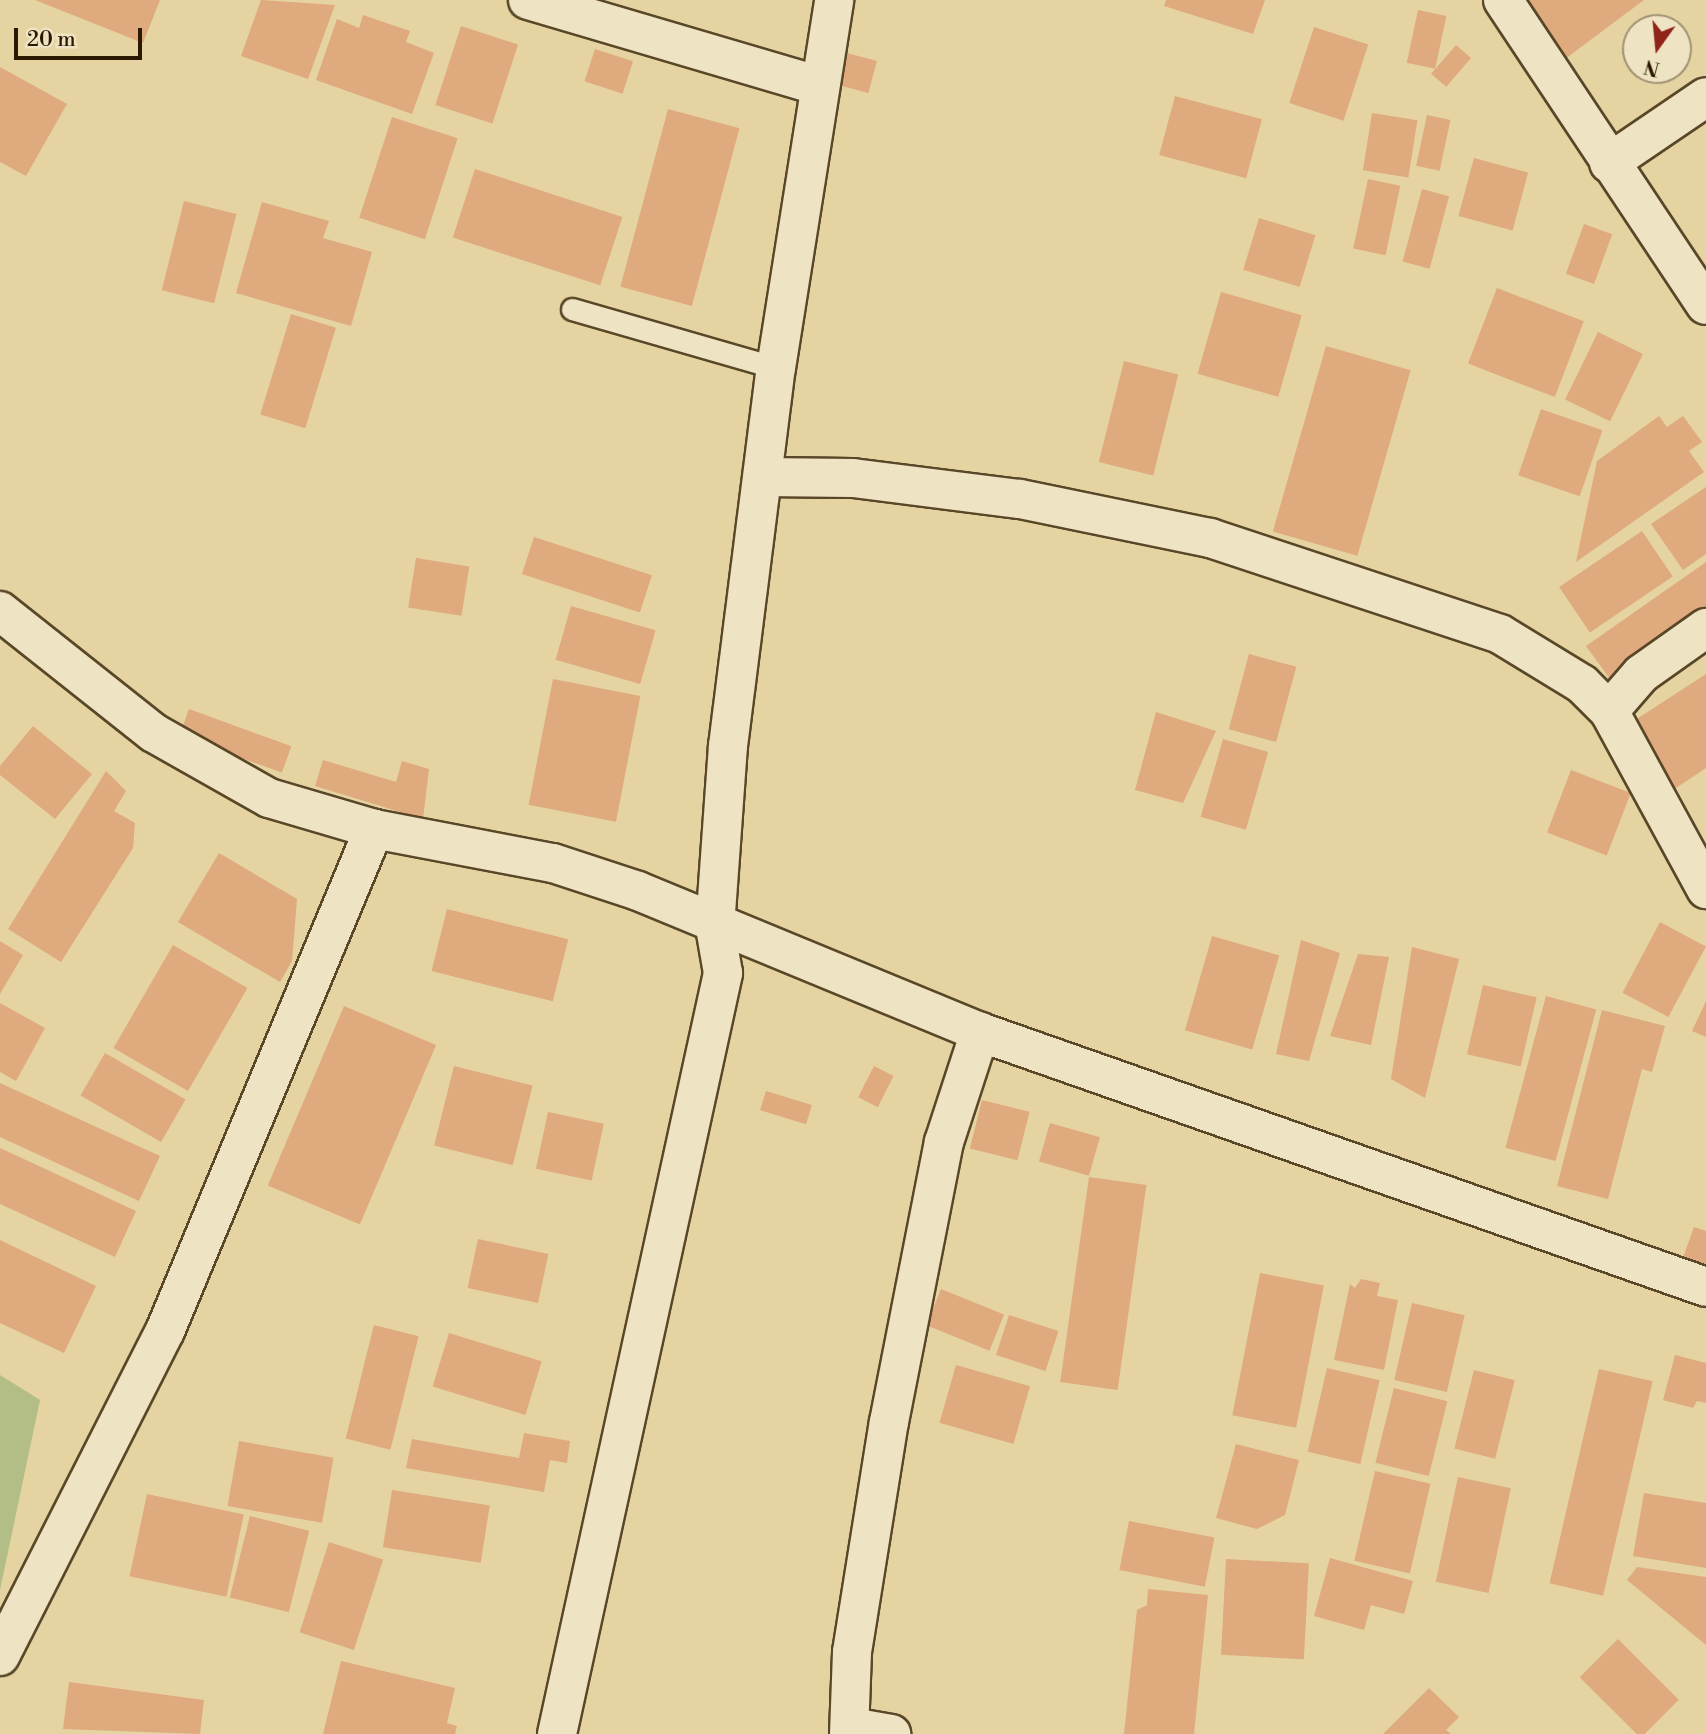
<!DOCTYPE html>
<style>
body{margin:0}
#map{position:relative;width:1706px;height:1734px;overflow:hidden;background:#e5d4a1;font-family:"Libre Bodoni",serif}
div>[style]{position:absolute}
.green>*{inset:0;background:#b3bd86}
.building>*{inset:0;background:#deaa7e;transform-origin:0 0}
.roads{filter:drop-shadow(2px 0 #594728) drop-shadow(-2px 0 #594728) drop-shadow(0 2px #594728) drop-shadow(0 -2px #594728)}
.service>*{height:21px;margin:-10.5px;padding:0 10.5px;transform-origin:10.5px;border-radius:10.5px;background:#eee3c2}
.minor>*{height:38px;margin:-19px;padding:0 19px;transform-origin:19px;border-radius:19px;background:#eee3c2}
span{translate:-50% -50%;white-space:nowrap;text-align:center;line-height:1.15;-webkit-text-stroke:5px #eee3c2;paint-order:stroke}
.north{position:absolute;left:1622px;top:14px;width:70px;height:70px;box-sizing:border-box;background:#eee3c2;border:2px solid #a09274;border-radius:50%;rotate:195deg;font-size:19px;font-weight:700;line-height:28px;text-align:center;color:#2a1800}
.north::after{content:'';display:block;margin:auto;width:24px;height:32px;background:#8f2418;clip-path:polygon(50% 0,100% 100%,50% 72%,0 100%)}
.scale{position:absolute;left:14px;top:28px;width:128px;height:32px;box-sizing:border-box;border:4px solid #2a1800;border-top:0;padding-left:9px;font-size:21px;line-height:24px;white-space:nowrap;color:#2a1800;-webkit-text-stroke:5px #eee3c2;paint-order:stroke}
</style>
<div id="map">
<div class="green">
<i style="clip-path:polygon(0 1375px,40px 1400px,0 1590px)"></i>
</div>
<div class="building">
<i style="clip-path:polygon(35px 0,160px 0,143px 43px)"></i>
<i style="clip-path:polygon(261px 0,335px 5px,308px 79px,241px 56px)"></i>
<i style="clip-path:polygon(1166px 0,1265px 0,1253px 34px,1164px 6px)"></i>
<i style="clip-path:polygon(1522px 0,1644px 0,1565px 59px)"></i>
<i style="left:1418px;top:10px;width:29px;height:54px;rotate:12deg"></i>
<i style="clip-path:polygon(363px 15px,410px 31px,406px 42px,434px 53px,412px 114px,316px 80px,337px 19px,359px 28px)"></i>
<i style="left:461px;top:26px;width:60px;height:83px;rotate:18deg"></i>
<i style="left:1314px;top:27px;width:57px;height:80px;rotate:18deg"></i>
<i style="left:1456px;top:45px;width:20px;height:38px;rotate:41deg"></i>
<i style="left:595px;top:49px;width:40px;height:34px;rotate:18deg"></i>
<i style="left:847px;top:53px;width:31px;height:33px;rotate:15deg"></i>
<i style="clip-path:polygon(0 67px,67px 104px,26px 176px,0 162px)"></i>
<i style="left:1175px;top:96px;width:90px;height:61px;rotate:15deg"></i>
<i style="left:668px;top:109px;width:74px;height:184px;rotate:15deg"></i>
<i style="left:1372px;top:113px;width:46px;height:58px;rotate:9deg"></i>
<i style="left:1427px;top:115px;width:24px;height:52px;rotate:12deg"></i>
<i style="left:392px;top:117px;width:69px;height:106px;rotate:18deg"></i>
<i style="left:1474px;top:158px;width:56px;height:60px;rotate:15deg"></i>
<i style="left:475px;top:169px;width:155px;height:72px;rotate:18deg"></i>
<i style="left:1368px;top:179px;width:33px;height:71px;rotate:12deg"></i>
<i style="left:1422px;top:189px;width:28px;height:75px;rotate:15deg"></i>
<i style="left:184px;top:201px;width:54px;height:92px;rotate:14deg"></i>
<i style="clip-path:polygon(262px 202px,329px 221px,323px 238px,372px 252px,351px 326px,236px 293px)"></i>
<i style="left:1259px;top:218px;width:59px;height:54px;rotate:17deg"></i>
<i style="left:1584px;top:224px;width:30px;height:53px;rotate:20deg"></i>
<i style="left:1497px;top:288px;width:93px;height:81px;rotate:21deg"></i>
<i style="left:1221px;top:292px;width:84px;height:85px;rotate:16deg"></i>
<i style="left:291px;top:314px;width:47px;height:105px;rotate:17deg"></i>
<i style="left:1598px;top:332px;width:50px;height:75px;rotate:26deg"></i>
<i style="left:1326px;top:346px;width:88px;height:193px;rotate:16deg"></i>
<i style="left:1124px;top:361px;width:56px;height:104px;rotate:14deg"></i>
<i style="left:1541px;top:409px;width:65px;height:70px;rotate:19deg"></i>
<i style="clip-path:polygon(1659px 416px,1667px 427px,1683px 416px,1702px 442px,1689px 451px,1704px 472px,1576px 562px,1597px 461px)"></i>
<i style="clip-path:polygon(1706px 487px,1706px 554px,1683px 570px,1651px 524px)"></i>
<i style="left:1642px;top:531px;width:55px;height:100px;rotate:56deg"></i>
<i style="left:534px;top:537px;width:124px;height:39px;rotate:18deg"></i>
<i style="left:416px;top:558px;width:54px;height:50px;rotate:9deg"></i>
<i style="clip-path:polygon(1706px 562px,1706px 618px,1613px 683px,1586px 646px)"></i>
<i style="left:571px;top:606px;width:88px;height:56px;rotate:16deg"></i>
<i style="left:1249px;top:654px;width:49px;height:78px;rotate:15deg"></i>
<i style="clip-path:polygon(1706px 674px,1706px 768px,1673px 790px,1629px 724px)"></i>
<i style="left:553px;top:679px;width:89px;height:128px;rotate:11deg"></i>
<i style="left:189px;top:709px;width:109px;height:28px;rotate:20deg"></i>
<i style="clip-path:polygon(1156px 712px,1216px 731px,1183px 803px,1135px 790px)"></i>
<i style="clip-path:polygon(33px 726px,92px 774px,55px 819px,0 775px,0 766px)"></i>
<i style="left:1223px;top:739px;width:47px;height:81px;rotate:16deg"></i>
<i style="clip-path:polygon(323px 760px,396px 782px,402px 761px,429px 769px,423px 819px,315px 786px)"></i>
<i style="left:1571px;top:770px;width:64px;height:67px;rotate:21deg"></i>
<i style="clip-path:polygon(106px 771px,126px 791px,114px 811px,135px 823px,133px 848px,61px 962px,8px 929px)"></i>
<i style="clip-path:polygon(219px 853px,297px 899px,292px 961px,280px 982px,178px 922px)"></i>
<i style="left:447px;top:909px;width:125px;height:64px;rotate:14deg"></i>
<i style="left:1660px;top:922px;width:52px;height:80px;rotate:28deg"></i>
<i style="left:1212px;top:936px;width:70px;height:98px;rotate:16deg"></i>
<i style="clip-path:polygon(1301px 940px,1340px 953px,1309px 1061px,1276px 1054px)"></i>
<i style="clip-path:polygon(0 941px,23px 955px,0 994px)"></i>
<i style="left:173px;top:945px;width:86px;height:119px;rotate:30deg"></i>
<i style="clip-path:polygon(1412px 947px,1459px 959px,1425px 1098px,1391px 1079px)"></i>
<i style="clip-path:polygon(1358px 954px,1389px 957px,1371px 1045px,1330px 1036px)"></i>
<i style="left:1483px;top:985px;width:55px;height:71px;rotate:13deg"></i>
<i style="left:1546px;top:996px;width:52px;height:157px;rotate:15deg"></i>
<i style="clip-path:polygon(1706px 1001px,1706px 1037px,1692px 1031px)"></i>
<i style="clip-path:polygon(0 1003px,45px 1028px,16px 1081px,0 1072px)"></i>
<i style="left:344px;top:1006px;width:100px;height:195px;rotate:23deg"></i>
<i style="clip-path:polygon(1602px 1010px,1665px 1026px,1652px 1072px,1642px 1069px,1608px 1199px,1557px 1186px)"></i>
<i style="left:105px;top:1053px;width:93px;height:49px;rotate:30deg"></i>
<i style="left:454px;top:1066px;width:81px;height:82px;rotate:14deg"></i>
<i style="left:874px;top:1066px;width:22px;height:35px;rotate:27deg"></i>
<i style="clip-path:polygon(0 1083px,160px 1156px,139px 1201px,0 1137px)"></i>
<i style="left:766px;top:1091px;width:48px;height:20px;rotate:17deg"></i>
<i style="left:982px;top:1100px;width:49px;height:50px;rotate:14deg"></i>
<i style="left:548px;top:1112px;width:57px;height:58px;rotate:12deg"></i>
<i style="left:1050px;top:1123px;width:52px;height:40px;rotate:16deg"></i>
<i style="clip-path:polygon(0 1148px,136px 1211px,115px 1257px,0 1204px)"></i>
<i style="left:1089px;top:1177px;width:58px;height:207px;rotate:8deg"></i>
<i style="clip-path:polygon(1694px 1227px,1706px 1231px,1706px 1271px,1681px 1263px)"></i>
<i style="left:478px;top:1239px;width:72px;height:50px;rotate:12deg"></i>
<i style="clip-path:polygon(0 1240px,96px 1286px,64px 1353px,0 1323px)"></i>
<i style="left:1260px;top:1273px;width:65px;height:145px;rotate:11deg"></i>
<i style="clip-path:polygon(1361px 1279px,1380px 1283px,1377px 1296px,1398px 1300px,1384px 1370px,1334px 1360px,1350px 1284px,1355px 1288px)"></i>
<i style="left:941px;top:1289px;width:68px;height:39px;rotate:22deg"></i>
<i style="left:1412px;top:1303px;width:54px;height:79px;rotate:13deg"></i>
<i style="left:1009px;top:1315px;width:52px;height:42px;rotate:18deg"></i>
<i style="left:374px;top:1325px;width:46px;height:117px;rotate:14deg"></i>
<i style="left:449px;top:1333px;width:97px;height:56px;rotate:17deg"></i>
<i style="clip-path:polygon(1675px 1355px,1706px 1363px,1706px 1403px,1697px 1401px,1693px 1408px,1663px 1400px)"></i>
<i style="left:956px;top:1365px;width:77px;height:60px;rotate:16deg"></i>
<i style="left:1327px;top:1368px;width:54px;height:86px;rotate:13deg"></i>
<i style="left:1599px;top:1369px;width:55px;height:220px;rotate:13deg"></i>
<i style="left:1474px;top:1370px;width:42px;height:81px;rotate:14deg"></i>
<i style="left:1394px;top:1388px;width:55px;height:77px;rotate:14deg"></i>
<i style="clip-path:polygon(524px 1433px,570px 1441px,567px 1463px,550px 1460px,544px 1492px,406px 1468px,412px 1439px,519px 1458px)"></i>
<i style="left:239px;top:1441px;width:96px;height:66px;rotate:10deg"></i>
<i style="clip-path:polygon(1236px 1444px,1299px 1460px,1285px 1515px,1257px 1529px,1216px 1518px)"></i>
<i style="left:1375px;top:1471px;width:57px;height:92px;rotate:13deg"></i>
<i style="left:1458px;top:1477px;width:54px;height:107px;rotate:12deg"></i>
<i style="left:392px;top:1490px;width:99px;height:58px;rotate:9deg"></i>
<i style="clip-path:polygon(1644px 1493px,1706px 1503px,1706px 1568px,1633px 1556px)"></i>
<i style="left:147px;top:1494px;width:99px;height:84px;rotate:12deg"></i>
<i style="left:250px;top:1516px;width:61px;height:84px;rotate:14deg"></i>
<i style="left:1129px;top:1521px;width:87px;height:50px;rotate:11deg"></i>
<i style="left:329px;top:1542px;width:57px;height:95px;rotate:18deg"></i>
<i style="clip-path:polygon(1330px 1558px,1413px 1581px,1404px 1614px,1371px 1605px,1364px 1630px,1314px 1616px)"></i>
<i style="left:1226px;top:1559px;width:83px;height:96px;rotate:3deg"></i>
<i style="clip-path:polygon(1637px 1567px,1706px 1577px,1706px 1645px,1627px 1580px)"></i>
<i style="clip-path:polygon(1148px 1589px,1208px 1595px,1194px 1734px,1124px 1734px,1137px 1610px,1147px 1605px)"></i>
<i style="left:1618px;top:1639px;width:86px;height:54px;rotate:45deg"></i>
<i style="clip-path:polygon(341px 1661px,455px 1688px,447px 1723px,457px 1726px,455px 1734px,323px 1734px)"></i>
<i style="clip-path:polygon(69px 1682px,204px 1700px,200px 1734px,63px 1729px)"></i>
<i style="clip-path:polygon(1429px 1688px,1459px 1717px,1446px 1730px,1451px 1734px,1383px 1734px)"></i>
</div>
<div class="roads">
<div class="service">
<i style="left:572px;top:309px;width:212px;rotate:16.1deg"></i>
</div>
<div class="minor">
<i style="left:528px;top:0;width:304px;rotate:16.4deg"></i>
<i style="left:1503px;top:0;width:366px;rotate:56.4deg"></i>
<i style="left:1609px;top:163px;width:117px;rotate:-34.2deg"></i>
<i style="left:763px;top:477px;width:90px;rotate:0.6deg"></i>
<i style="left:853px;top:478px;width:168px;rotate:7.2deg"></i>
<i style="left:1020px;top:499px;width:194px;rotate:11.6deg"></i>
<i style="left:1210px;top:538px;width:305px;rotate:18.3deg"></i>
<i style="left:1500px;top:634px;width:96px;rotate:31.4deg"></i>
<i style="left:1582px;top:684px;width:38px;rotate:45deg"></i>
<i style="left:1609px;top:711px;width:203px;rotate:61.4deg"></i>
<i style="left:0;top:611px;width:196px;rotate:38.4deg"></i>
<i style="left:154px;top:733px;width:132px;rotate:29.5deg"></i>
<i style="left:269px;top:798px;width:109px;rotate:16.4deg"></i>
<i style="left:374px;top:829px;width:182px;rotate:10.8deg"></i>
<i style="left:553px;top:863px;width:89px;rotate:18.2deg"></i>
<i style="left:638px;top:891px;width:370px;rotate:22.4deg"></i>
<i style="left:980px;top:1032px;width:769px;rotate:19.35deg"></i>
<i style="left:1609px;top:711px;width:49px;rotate:-49.1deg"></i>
<i style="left:1641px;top:674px;width:80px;rotate:-35.3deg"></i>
<i style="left:0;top:1656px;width:364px;rotate:-63.1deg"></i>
<i style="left:165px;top:1331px;width:544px;rotate:-67.4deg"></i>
<i style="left:851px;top:1727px;width:41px;rotate:9.9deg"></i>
<i style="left:557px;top:1734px;width:779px;rotate:-77.69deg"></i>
<i style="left:723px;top:973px;width:47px;rotate:-99.9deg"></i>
<i style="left:715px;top:927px;width:181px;rotate:-85.9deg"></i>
<i style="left:728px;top:746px;width:381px;rotate:-82.8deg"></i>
<i style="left:776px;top:368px;width:373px;rotate:-81deg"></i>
<i style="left:849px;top:1734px;width:82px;rotate:-87.9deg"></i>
<i style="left:852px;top:1652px;width:233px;rotate:-80.9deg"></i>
<i style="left:889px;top:1422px;width:285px;rotate:-78.9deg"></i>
<i style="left:944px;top:1142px;width:116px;rotate:-71.9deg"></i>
</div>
</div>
<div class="north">N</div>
<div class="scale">20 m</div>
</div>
